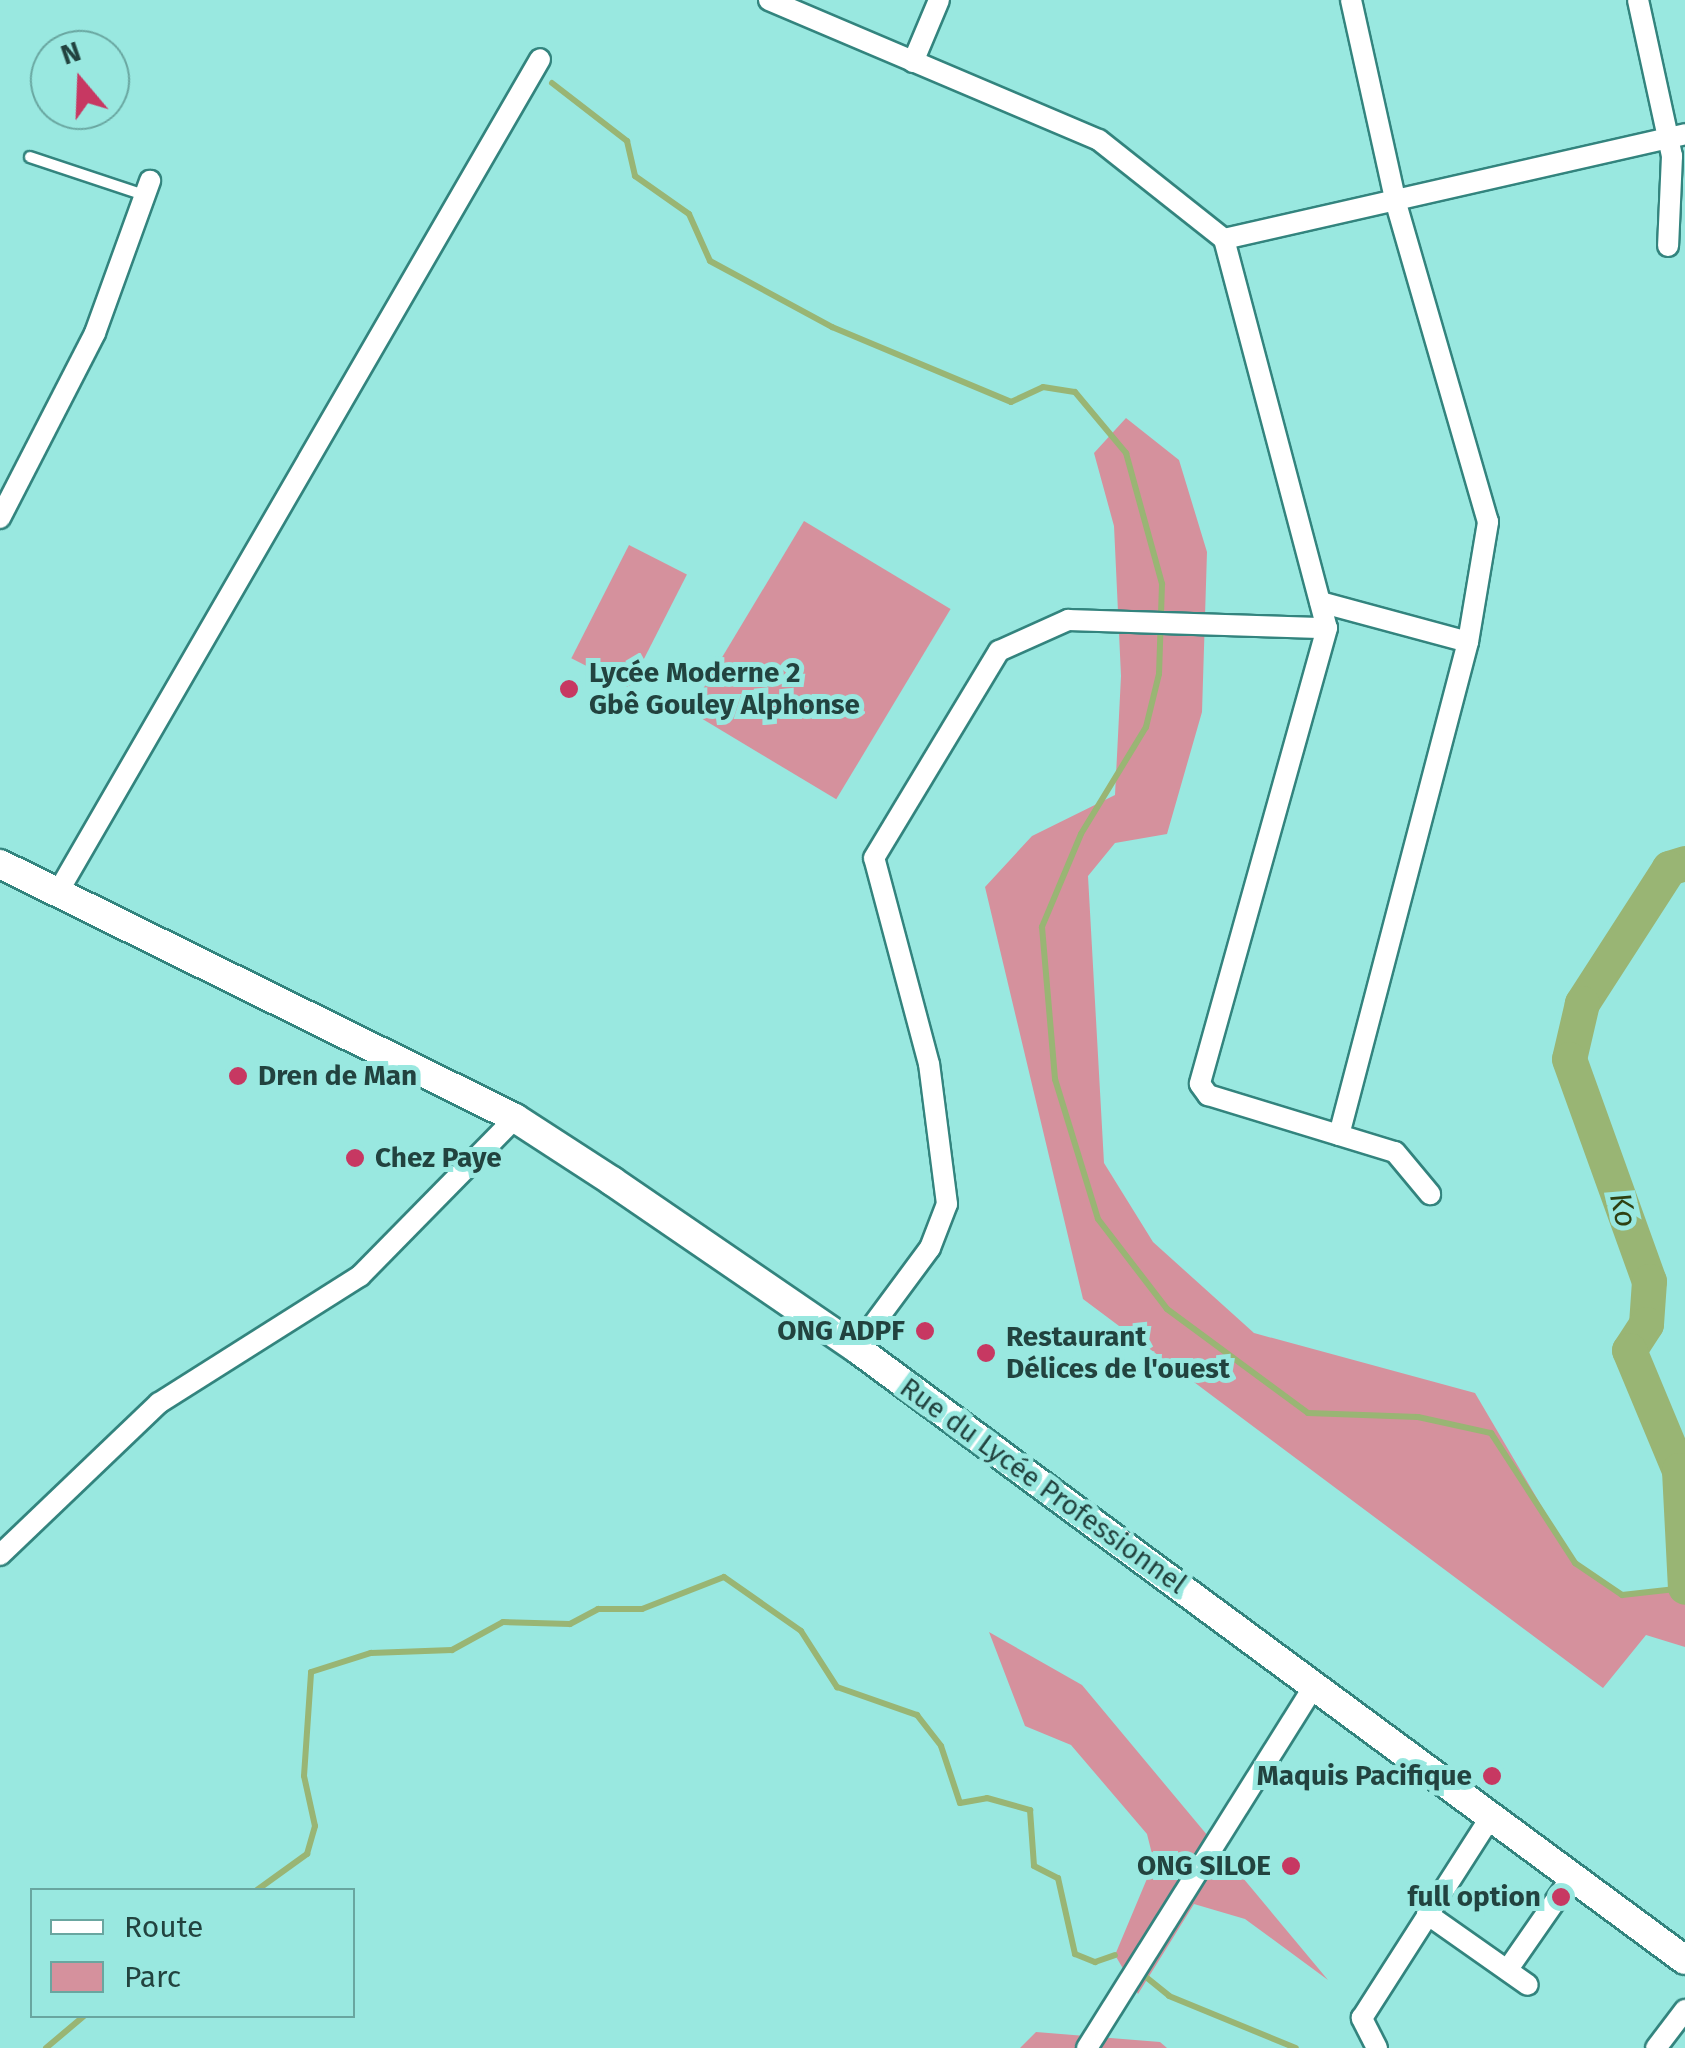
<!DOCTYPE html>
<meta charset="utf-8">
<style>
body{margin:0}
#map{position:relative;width:1685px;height:2048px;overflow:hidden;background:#99e8e0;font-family:"Fira Sans",sans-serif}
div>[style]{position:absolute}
.green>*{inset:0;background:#d5919d;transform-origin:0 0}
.stream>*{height:6px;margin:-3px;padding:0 3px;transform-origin:3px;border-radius:3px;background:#99b574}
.river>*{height:35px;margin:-17.5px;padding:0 17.5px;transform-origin:17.5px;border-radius:17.5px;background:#99b574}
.roads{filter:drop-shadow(2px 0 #33847e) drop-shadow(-2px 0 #33847e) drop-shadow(0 2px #33847e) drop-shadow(0 -2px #33847e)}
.service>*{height:10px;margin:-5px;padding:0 5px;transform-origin:5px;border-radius:5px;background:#fff}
.minor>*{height:20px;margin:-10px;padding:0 10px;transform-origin:10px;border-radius:10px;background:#fff}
.secondary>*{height:28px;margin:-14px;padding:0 14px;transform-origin:14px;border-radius:14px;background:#fff}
.dots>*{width:28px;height:28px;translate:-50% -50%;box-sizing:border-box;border:5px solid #99e8e0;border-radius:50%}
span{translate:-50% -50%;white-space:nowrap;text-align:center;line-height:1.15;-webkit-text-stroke:10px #99e8e0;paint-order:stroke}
.poi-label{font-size:28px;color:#22433f;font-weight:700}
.left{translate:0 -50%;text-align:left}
.right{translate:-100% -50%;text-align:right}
.street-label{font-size:28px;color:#22433f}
.water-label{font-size:30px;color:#2e4011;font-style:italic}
.legend{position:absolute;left:30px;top:1888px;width:325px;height:130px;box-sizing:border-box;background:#99e8e0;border:2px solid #69a6a0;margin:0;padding:12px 18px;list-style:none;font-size:30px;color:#22433f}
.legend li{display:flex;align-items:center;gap:20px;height:50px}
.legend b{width:50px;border:2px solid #69a6a0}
.north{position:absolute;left:30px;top:30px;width:100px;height:100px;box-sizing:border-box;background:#99e8e0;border:2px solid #69a6a0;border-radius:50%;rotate:341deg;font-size:28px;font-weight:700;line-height:40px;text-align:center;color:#22433f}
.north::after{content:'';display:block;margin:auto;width:35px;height:45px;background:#c73862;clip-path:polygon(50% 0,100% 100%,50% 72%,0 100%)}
</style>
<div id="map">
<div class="green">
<i style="clip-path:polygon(1126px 418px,1179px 460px,1207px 552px,1202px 712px,1167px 834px,1115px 843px,1088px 876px,1104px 1163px,1153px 1242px,1254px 1333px,1475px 1393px,1575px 1563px,1622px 1595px,1685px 1587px,1685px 1466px,1685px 1647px,1646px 1635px,1603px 1688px,1083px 1299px,985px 887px,1032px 836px,1115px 795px,1121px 676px,1114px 526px,1094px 453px)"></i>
<i style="left:804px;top:521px;width:171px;height:222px;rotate:31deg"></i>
<i style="left:629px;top:545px;width:65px;height:127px;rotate:27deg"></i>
<i style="clip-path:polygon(989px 1632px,1082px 1685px,1328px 1980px,1245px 1919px,1194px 1904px,1138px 1994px,1115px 1955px,1154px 1862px,1147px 1834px,1071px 1745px,1025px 1726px)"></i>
<i style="clip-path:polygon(1036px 2032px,1160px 2042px,1167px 2048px,1020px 2048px)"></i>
</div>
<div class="stream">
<i style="left:552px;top:83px;width:95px;rotate:37.7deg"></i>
<i style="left:627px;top:141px;width:36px;rotate:77deg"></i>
<i style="left:635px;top:176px;width:66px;rotate:35.1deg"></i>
<i style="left:689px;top:214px;width:51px;rotate:65.9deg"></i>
<i style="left:710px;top:261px;width:139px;rotate:28.4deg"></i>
<i style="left:832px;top:327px;width:194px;rotate:22.7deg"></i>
<i style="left:1011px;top:402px;width:35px;rotate:-25deg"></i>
<i style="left:1043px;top:387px;width:32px;rotate:9deg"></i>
<i style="left:1075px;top:392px;width:80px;rotate:50.1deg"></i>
<i style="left:1126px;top:453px;width:136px;rotate:74.6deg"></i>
<i style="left:1162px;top:584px;width:90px;rotate:91.9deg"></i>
<i style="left:1159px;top:674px;width:55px;rotate:103.8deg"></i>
<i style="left:1146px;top:727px;width:125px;rotate:121.3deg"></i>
<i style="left:1081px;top:834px;width:101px;rotate:112.8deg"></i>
<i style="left:1042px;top:927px;width:153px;rotate:85.1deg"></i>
<i style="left:1055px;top:1079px;width:146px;rotate:72.9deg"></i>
<i style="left:1098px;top:1219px;width:113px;rotate:52.5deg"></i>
<i style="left:1167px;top:1309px;width:175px;rotate:36.4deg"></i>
<i style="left:1308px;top:1413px;width:110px;rotate:2.1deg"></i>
<i style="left:1418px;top:1417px;width:75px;rotate:12.4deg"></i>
<i style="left:1491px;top:1433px;width:155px;rotate:57.1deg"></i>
<i style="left:1575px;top:1563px;width:57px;rotate:34.2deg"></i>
<i style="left:1622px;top:1595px;width:63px;rotate:-6.3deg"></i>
<i style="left:257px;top:1890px;width:62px;rotate:-35.8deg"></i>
<i style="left:307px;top:1854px;width:29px;rotate:-74deg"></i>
<i style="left:315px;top:1826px;width:51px;rotate:-102.4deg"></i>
<i style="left:304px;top:1776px;width:104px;rotate:-86.1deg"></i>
<i style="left:311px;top:1672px;width:63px;rotate:-17.6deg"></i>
<i style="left:371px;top:1653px;width:81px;rotate:-2.1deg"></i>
<i style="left:452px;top:1650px;width:58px;rotate:-28.8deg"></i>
<i style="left:503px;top:1622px;width:67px;rotate:1.7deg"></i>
<i style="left:570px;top:1624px;width:32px;rotate:-28deg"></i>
<i style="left:598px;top:1609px;width:44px"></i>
<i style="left:642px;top:1609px;width:88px;rotate:-21.3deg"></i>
<i style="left:724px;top:1577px;width:94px;rotate:35deg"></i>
<i style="left:801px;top:1631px;width:67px;rotate:57.3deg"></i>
<i style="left:837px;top:1687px;width:85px;rotate:19.3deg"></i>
<i style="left:917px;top:1715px;width:39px;rotate:52deg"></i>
<i style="left:941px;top:1746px;width:60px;rotate:71.6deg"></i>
<i style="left:960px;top:1803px;width:27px;rotate:-10deg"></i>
<i style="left:987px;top:1798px;width:45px;rotate:15.6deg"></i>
<i style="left:1030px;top:1810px;width:56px;rotate:85.9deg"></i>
<i style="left:1034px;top:1866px;width:27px;rotate:27deg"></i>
<i style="left:1058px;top:1878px;width:78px;rotate:77.4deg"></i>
<i style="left:1075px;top:1954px;width:22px;rotate:22deg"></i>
<i style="left:1095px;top:1962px;width:21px;rotate:-19deg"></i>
<i style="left:1141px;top:1973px;width:36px;rotate:39deg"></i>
<i style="left:1169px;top:1996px;width:137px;rotate:22.3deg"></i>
<i style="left:46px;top:2048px;width:50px;rotate:-40.1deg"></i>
</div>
<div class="river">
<i style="left:1685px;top:863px;width:17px;rotate:163deg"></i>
<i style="left:1669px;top:868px;width:161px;rotate:122.8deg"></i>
<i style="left:1582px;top:1003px;width:57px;rotate:103.1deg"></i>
<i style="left:1569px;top:1059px;width:236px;rotate:70.2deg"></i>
<i style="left:1649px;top:1281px;width:43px;rotate:94deg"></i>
<i style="left:1646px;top:1324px;width:31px;rotate:123deg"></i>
<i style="left:1629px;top:1350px;width:130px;rotate:67.4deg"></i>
<i style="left:1679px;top:1470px;width:117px;rotate:87.1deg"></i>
</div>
<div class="roads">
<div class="service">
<i style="left:30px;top:157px;width:120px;rotate:18.4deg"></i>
</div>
<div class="minor">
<i style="left:769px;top:0;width:358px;rotate:23deg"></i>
<i style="left:1099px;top:140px;width:159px;rotate:38.4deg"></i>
<i style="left:1224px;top:239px;width:402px;rotate:75.2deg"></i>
<i style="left:1327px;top:628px;width:473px;rotate:105.6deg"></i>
<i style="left:1200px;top:1084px;width:14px;rotate:54deg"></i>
<i style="left:1208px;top:1095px;width:195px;rotate:17deg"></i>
<i style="left:1395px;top:1152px;width:55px;rotate:50.2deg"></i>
<i style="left:1638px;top:0;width:160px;rotate:77.7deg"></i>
<i style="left:1672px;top:156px;width:90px;rotate:92.5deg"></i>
<i style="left:913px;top:62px;width:67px;rotate:-67.2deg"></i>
<i style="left:1224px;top:239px;width:473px;rotate:-12.8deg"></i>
<i style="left:0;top:518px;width:208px;rotate:-62.8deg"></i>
<i style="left:95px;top:333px;width:162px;rotate:-70.1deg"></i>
<i style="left:1320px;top:602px;width:153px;rotate:15.1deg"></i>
<i style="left:58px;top:892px;width:962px;rotate:-59.94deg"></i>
<i style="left:1339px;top:1135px;width:510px;rotate:-75.34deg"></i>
<i style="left:1468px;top:642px;width:122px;rotate:-80.5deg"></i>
<i style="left:1488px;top:522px;width:332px;rotate:-106.1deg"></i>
<i style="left:1396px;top:203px;width:208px;rotate:-102.5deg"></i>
<i style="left:856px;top:1348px;width:124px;rotate:-53.5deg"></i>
<i style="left:930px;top:1248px;width:47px;rotate:-68.9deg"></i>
<i style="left:947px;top:1204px;width:141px;rotate:-97.3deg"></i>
<i style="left:929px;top:1064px;width:213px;rotate:-104.9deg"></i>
<i style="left:874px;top:858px;width:242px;rotate:-58.9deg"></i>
<i style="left:999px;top:651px;width:76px;rotate:-24.2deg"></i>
<i style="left:1068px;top:620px;width:259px;rotate:1.8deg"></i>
<i style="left:0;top:1555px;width:220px;rotate:-43.7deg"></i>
<i style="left:159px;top:1403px;width:238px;rotate:-32.3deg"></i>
<i style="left:360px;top:1276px;width:221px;rotate:-45.5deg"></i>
<i style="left:1427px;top:1914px;width:123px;rotate:35.1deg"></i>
<i style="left:1508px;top:1969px;width:112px;rotate:-55.2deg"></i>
<i style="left:1087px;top:2048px;width:427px;rotate:-57.9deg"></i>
<i style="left:1377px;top:2048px;width:34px;rotate:-117deg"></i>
<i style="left:1362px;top:2018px;width:237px;rotate:-57.4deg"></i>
<i style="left:1656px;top:2048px;width:48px;rotate:-52.7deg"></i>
</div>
<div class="secondary">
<i style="left:0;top:864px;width:574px;rotate:26.25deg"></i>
<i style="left:515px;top:1118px;width:116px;rotate:33deg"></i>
<i style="left:612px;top:1181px;width:296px;rotate:34.4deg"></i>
<i style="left:856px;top:1348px;width:1030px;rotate:36.44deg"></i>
</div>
</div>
<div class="dots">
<i style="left:569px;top:689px;background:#c73862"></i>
<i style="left:238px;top:1076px;background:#c73862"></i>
<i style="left:355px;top:1158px;background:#c73862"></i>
<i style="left:925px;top:1331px;background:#c73862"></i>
<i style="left:986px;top:1353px;background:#c73862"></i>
<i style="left:1492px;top:1776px;background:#c73862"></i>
<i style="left:1291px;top:1866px;background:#c73862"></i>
<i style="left:1561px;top:1897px;background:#c73862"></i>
</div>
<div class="poi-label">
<span class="left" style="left:589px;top:689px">Lycée Moderne 2<br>Gbê Gouley Alphonse</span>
<span class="left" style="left:258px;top:1076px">Dren de Man</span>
<span class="left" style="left:375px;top:1158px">Chez Paye</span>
<span class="right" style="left:905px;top:1331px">ONG ADPF</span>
<span class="left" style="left:1006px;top:1353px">Restaurant<br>Délices de l'ouest</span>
<span class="right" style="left:1472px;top:1776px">Maquis Pacifique</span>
<span class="right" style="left:1271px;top:1866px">ONG SILOE</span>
<span class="right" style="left:1541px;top:1897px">full option</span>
</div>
<div class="street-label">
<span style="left:1043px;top:1486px;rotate:36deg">Rue du Lycée Professionnel</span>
</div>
<div class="water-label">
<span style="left:1623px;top:1210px;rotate:77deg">Ko</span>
</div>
<ul class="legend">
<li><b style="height:12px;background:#fff"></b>Route</li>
<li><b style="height:28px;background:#d5919d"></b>Parc</li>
</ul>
<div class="north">N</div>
</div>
